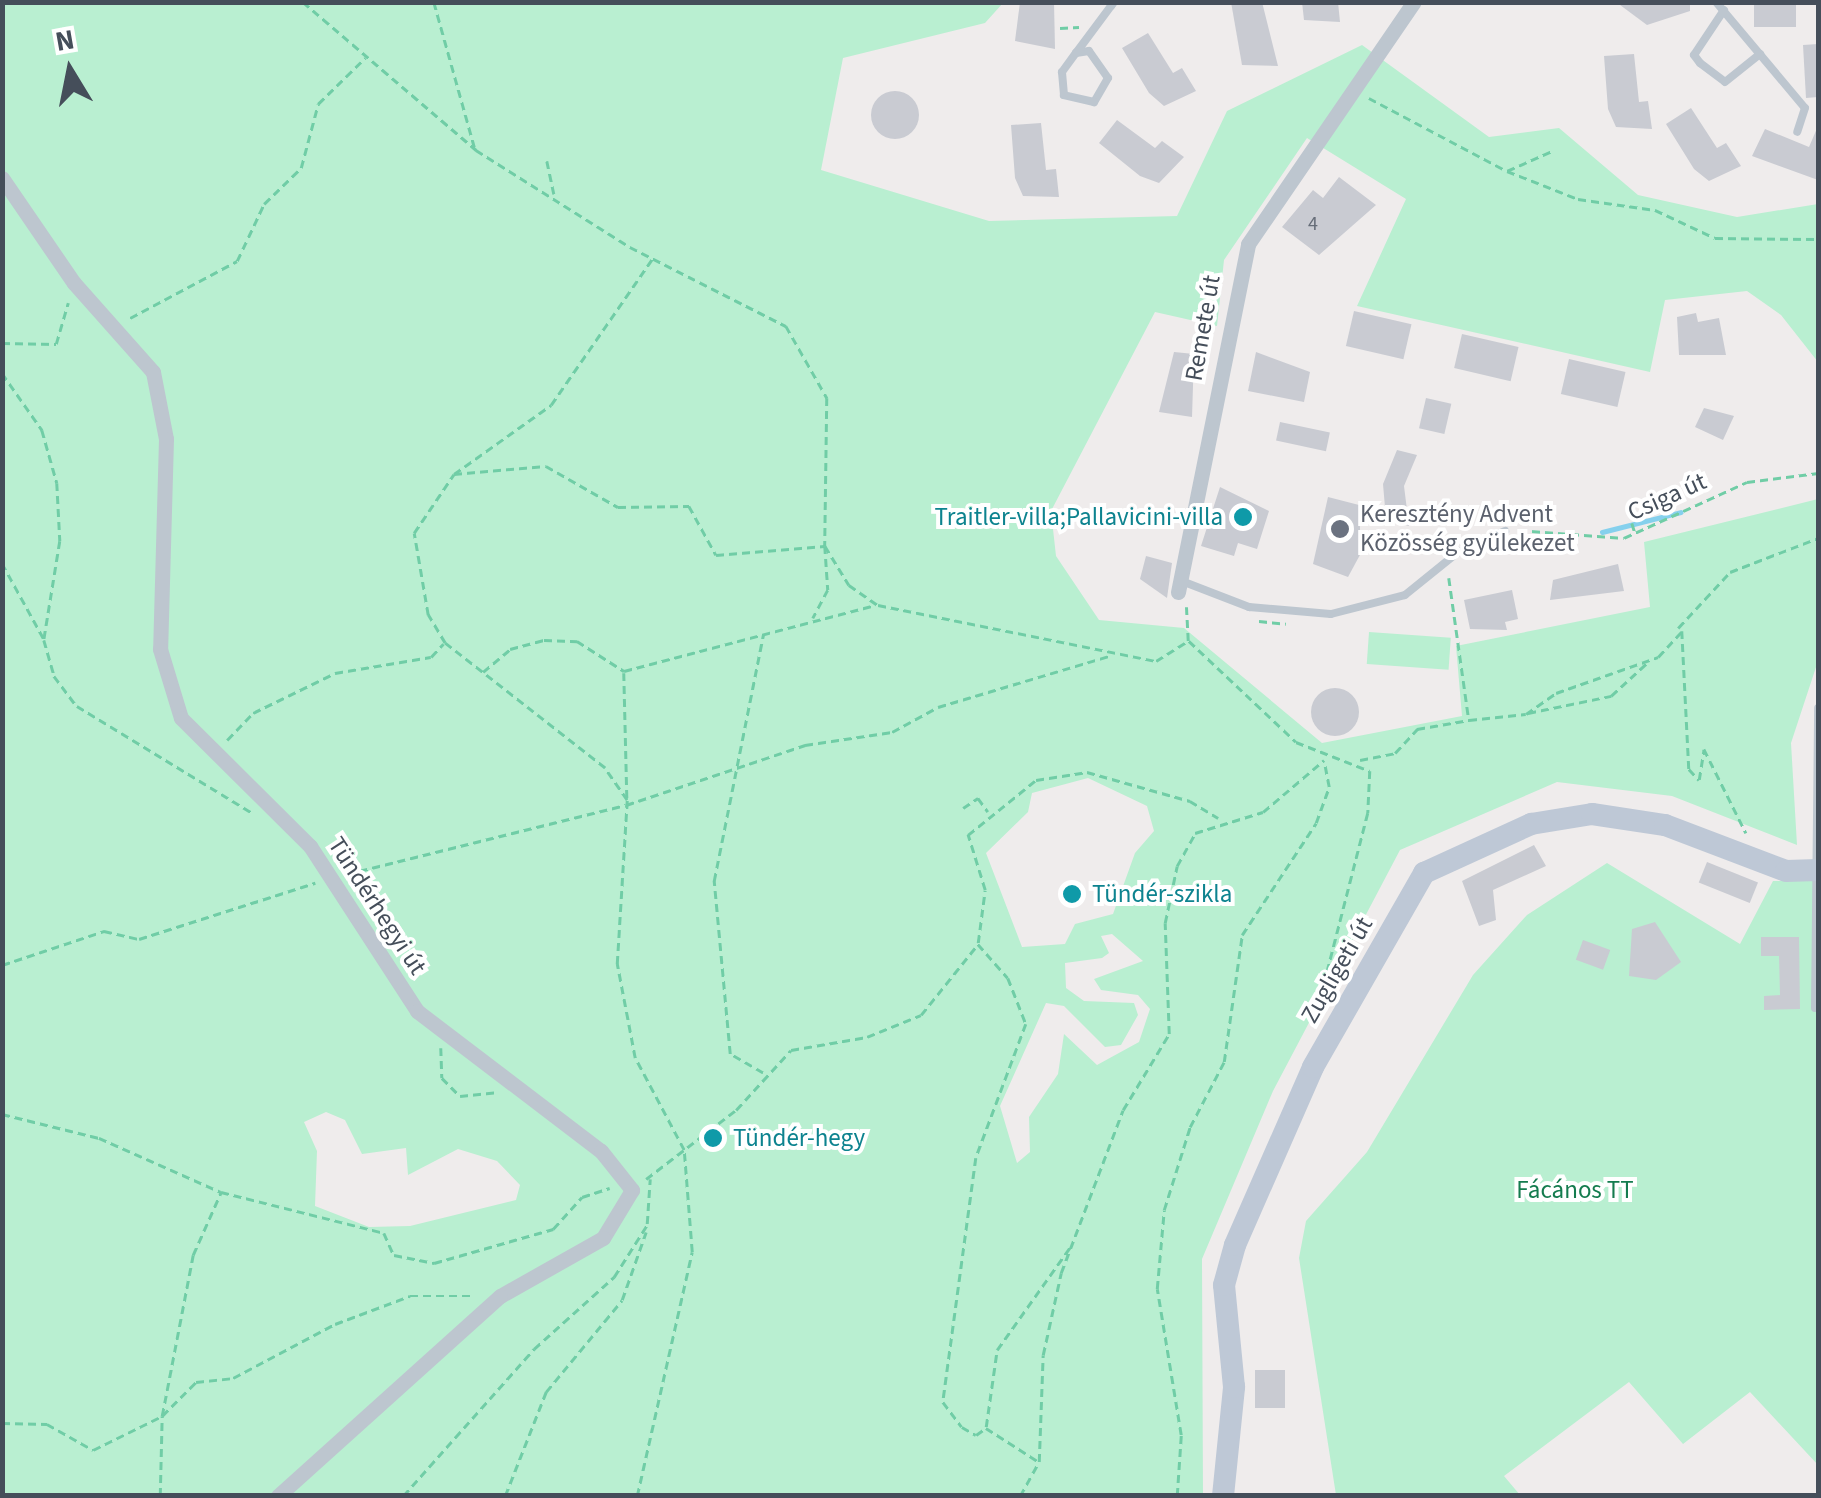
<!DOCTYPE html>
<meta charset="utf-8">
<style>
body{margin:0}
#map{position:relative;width:1821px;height:1498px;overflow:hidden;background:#efecec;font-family:"Source Sans 3",sans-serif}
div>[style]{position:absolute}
.green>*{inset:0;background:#b9efd1;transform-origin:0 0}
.stream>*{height:5px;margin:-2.5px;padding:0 2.5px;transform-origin:2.5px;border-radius:2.5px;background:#85d0ed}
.building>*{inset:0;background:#c9cbd2;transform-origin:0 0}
.round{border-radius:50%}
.path>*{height:2.5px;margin-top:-1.25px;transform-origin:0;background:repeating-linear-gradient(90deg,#70cda6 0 8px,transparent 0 13px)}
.lane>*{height:8px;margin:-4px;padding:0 4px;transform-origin:4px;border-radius:4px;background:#bdc6cf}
.street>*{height:15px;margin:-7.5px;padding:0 7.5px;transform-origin:7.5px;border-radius:7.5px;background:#bdc6cf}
.secondary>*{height:22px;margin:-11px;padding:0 11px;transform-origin:11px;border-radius:11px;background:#bec8d6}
.secondary-bridge>*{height:22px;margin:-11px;padding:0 11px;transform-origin:11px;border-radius:11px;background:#bec8d6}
.dots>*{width:28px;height:28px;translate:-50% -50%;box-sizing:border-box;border:5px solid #fff;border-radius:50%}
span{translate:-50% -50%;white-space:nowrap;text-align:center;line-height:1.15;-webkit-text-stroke:8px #fff;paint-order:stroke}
.number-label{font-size:20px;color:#666d78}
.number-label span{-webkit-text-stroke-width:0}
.street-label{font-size:25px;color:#454e5a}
.worship-label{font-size:25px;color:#5b616d}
.left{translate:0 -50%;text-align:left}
.culture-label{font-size:25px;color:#0d838f}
.right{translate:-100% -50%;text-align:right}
.park-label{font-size:25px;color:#157c4f}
.frame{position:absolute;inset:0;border:5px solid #454e5a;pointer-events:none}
.north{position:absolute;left:20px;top:20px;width:100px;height:100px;-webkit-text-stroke:8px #fff;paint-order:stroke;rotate:350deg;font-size:28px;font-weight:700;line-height:40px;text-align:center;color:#454e5a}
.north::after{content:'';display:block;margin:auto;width:35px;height:45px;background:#454e5a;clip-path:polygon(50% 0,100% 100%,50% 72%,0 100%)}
</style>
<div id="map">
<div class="green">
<i style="clip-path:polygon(evenodd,2px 3px,1003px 3px,985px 23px,843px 58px,821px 170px,989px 221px,1177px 216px,1227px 111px,1362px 45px,1489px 137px,1559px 128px,1638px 195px,1737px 217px,1818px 204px,1818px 362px,1781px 315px,1747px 291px,1665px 300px,1650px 372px,1357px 306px,1406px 199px,1307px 138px,1224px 260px,1217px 326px,1155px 312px,1051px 511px,1056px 556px,1099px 620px,1184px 628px,1322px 743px,1462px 716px,1456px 646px,1650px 607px,1644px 542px,1818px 499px,1818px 661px,1791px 743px,1797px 845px,1672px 796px,1557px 782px,1400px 850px,1273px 1091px,1202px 1259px,1203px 1495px,3px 1495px,2px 3px,1088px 778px,1147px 806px,1154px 831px,1135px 853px,1113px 914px,1075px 924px,1065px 944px,1022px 947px,986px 853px,1028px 812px,1032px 793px,1088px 778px,2px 3px,1112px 934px,1143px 961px,1094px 979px,1101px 990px,1138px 995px,1150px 1009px,1139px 1042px,1097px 1065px,1064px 1034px,1058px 1074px,1029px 1117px,1030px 1152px,1017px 1163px,1000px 1106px,1046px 1003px,1064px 1006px,1105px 1047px,1121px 1045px,1138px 1015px,1134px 1003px,1084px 1001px,1066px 988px,1065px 963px,1102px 958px,1109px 953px,1101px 936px,1112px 934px,2px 3px,326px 1112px,345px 1120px,362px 1154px,406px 1148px,408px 1175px,458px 1149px,497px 1161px,520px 1185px,516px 1200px,410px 1226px,369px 1227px,315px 1206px,317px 1151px,304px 1122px,326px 1112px)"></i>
<i style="left:1369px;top:632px;width:82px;height:32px;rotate:4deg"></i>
<i style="clip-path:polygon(1607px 863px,1740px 944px,1773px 881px,1818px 881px,1818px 1465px,1750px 1392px,1683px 1444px,1629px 1382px,1504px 1476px,1520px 1495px,1336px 1495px,1299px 1258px,1306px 1221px,1367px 1152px,1473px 975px,1527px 915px)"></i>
</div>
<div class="stream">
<i style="left:1602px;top:532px;width:81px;rotate:-14.2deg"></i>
</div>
<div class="building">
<i style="clip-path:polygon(1020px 2px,1054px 2px,1055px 49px,1015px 41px)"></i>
<i style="clip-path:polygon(1231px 2px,1262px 2px,1278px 66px,1242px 65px)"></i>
<i style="clip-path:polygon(1302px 2px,1338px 2px,1340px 22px,1304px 20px)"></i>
<i style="clip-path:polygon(1616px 2px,1690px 2px,1690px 11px,1647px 25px)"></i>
<i style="left:1754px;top:2px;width:42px;height:25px"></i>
<i style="clip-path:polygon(1148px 33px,1173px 73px,1182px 68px,1196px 91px,1164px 106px,1149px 93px,1122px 48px)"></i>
<i style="clip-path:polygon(1818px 44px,1818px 97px,1806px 98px,1803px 45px)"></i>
<i style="clip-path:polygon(1634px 54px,1639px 102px,1648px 101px,1652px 129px,1616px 127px,1608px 109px,1604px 56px)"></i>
<i class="round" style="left:871px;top:91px;width:48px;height:48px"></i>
<i style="clip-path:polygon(1691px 108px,1717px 148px,1726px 143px,1741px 166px,1709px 181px,1694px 169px,1666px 124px)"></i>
<i style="clip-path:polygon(1117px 120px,1155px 148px,1162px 141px,1184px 157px,1159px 183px,1140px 176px,1099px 143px)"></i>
<i style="clip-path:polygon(1041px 123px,1046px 170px,1056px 169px,1059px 197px,1023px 196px,1015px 178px,1011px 125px)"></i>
<i style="clip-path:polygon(1818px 126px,1818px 180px,1752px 156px,1765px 129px,1809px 147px)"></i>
<i style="clip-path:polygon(1339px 177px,1376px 205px,1319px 255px,1282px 227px,1313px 190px,1323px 198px)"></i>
<i style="left:1354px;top:311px;width:59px;height:36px;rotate:13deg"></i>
<i style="clip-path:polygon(1696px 313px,1698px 322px,1719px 318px,1726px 355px,1679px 355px,1677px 317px)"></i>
<i style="left:1462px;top:334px;width:58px;height:35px;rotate:13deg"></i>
<i style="clip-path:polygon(1174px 352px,1194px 354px,1192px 417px,1159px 412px)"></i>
<i style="clip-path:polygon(1256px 352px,1310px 372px,1304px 402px,1248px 391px)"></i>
<i style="left:1569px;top:359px;width:58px;height:36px;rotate:13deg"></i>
<i style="left:1426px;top:398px;width:26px;height:31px;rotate:13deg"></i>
<i style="clip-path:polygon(1704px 408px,1734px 416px,1723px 440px,1695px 427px)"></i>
<i style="left:1280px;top:422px;width:51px;height:19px;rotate:12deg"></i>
<i style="clip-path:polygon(1397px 450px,1417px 455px,1404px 486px,1409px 526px,1386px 519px,1383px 484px)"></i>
<i style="clip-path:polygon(1220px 487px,1269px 511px,1257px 549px,1238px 543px,1234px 556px,1201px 546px)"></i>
<i style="clip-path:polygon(1328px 497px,1359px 505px,1361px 553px,1348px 577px,1313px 564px)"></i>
<i style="clip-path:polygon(1146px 556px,1172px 563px,1167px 598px,1140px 579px)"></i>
<i style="clip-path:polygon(1618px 564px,1624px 591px,1550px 600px,1553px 580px)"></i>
<i style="clip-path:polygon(1512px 590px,1518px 619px,1505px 622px,1507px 630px,1470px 629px,1464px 600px)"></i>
<i class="round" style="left:1311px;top:688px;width:48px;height:48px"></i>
<i style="clip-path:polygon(1534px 845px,1546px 866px,1493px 890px,1496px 920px,1479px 926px,1462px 881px)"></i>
<i style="left:1707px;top:862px;width:55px;height:22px;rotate:22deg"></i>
<i style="clip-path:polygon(1655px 922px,1681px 962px,1656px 980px,1629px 976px,1632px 929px)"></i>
<i style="clip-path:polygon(1761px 937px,1799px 937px,1800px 1009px,1764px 1010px,1764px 996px,1780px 995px,1779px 956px,1761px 956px)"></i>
<i style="left:1583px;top:940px;width:29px;height:21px;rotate:20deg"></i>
<i style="left:1255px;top:1370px;width:30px;height:38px"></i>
</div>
<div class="path">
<i style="left:303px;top:2px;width:228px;rotate:40.5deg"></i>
<i style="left:476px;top:150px;width:182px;rotate:32.2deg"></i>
<i style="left:630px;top:247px;width:175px;rotate:26.9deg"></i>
<i style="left:786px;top:326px;width:83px;rotate:60.3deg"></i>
<i style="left:827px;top:398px;width:148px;rotate:90.8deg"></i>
<i style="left:825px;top:546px;width:46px;rotate:58.4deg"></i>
<i style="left:849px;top:585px;width:35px;rotate:35deg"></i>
<i style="left:878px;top:605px;width:284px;rotate:11.4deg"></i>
<i style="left:1156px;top:661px;width:38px;rotate:-32deg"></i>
<i style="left:1188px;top:641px;width:34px;rotate:-93deg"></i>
<i style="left:434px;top:2px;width:153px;rotate:74.4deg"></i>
<i style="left:1060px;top:28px;width:19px;rotate:-3deg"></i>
<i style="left:1369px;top:98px;width:156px;rotate:27.9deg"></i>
<i style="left:1507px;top:171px;width:49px;rotate:-24deg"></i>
<i style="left:547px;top:161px;width:34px;rotate:78deg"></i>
<i style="left:1507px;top:171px;width:76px;rotate:21.5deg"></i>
<i style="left:1578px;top:199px;width:78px;rotate:8.1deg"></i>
<i style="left:1655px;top:210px;width:66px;rotate:25deg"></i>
<i style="left:1715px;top:238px;width:103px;rotate:0.6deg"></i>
<i style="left:130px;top:318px;width:121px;rotate:-28deg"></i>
<i style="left:237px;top:261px;width:63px;rotate:-64.7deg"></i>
<i style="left:264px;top:204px;width:52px;rotate:-44.2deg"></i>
<i style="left:301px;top:168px;width:66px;rotate:-75.1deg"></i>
<i style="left:318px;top:104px;width:66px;rotate:-44.4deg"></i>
<i style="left:2px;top:343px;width:54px;rotate:1.1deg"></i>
<i style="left:56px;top:344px;width:43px;rotate:-73.7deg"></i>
<i style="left:2px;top:373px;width:70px;rotate:54.9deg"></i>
<i style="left:42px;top:430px;width:55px;rotate:74.2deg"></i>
<i style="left:57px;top:483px;width:58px;rotate:87deg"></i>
<i style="left:60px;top:541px;width:100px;rotate:99.2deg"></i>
<i style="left:44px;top:640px;width:37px;rotate:74deg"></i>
<i style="left:54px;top:676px;width:38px;rotate:53deg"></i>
<i style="left:77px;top:706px;width:207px;rotate:31.4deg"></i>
<i style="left:454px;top:474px;width:92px;rotate:-5deg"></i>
<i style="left:546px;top:466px;width:83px;rotate:29.7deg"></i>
<i style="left:618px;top:507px;width:71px;rotate:-0.8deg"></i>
<i style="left:689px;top:506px;width:56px;rotate:61.1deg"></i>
<i style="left:716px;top:555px;width:109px;rotate:-4.7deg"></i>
<i style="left:825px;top:546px;width:44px;rotate:86.1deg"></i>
<i style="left:828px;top:590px;width:32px;rotate:118deg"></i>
<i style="left:1632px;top:523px;width:10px;rotate:73deg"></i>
<i style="left:1519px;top:530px;width:105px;rotate:4.4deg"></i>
<i style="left:1624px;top:538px;width:135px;rotate:-24.5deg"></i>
<i style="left:1747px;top:482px;width:72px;rotate:-7.2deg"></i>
<i style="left:2px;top:563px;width:87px;rotate:61.1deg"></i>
<i style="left:1449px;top:578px;width:143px;rotate:82deg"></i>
<i style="left:1469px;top:720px;width:57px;rotate:-6deg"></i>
<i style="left:1526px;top:714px;width:37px;rotate:-35deg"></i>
<i style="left:1556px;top:693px;width:108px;rotate:-19.4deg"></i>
<i style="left:1658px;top:657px;width:35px;rotate:-47deg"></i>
<i style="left:1682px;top:631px;width:138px;rotate:87.1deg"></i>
<i style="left:1689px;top:769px;width:15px;rotate:48deg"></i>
<i style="left:1699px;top:780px;width:31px;rotate:-81deg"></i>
<i style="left:1704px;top:749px;width:94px;rotate:63.4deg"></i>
<i style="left:1259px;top:621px;width:27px;rotate:6deg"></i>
<i style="left:1678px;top:628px;width:76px;rotate:-47.1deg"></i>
<i style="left:1730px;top:572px;width:94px;rotate:-21.1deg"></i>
<i style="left:1189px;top:641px;width:147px;rotate:43.3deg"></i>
<i style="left:1296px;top:742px;width:79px;rotate:21.4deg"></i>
<i style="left:1370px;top:771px;width:42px;rotate:92.7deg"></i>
<i style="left:1368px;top:813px;width:217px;rotate:104.4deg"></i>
<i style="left:483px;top:672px;width:35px;rotate:-40deg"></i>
<i style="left:510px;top:649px;width:35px;rotate:-15deg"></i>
<i style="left:544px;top:640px;width:33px;rotate:2deg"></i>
<i style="left:577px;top:641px;width:56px;rotate:32.6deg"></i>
<i style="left:624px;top:671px;width:260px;rotate:-14.7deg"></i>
<i style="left:624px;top:673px;width:127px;rotate:88.6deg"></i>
<i style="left:1528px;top:713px;width:85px;rotate:-11.6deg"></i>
<i style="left:1611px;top:696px;width:50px;rotate:-42.6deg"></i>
<i style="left:227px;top:740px;width:37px;rotate:-46deg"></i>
<i style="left:253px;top:713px;width:91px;rotate:-26deg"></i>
<i style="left:335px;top:673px;width:97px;rotate:-9.5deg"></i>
<i style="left:431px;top:657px;width:18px;rotate:-47deg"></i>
<i style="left:1360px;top:760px;width:36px;rotate:-11deg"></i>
<i style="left:1395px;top:753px;width:33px;rotate:-47deg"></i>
<i style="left:1417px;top:729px;width:53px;rotate:-9.8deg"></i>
<i style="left:963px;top:808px;width:18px;rotate:-34deg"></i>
<i style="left:978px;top:798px;width:17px;rotate:54deg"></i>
<i style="left:347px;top:874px;width:287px;rotate:-13.9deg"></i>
<i style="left:626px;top:805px;width:189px;rotate:-18.5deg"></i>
<i style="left:805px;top:745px;width:88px;rotate:-8.5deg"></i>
<i style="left:892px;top:732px;width:52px;rotate:-28.5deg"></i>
<i style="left:938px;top:707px;width:178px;rotate:-16.6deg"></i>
<i style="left:978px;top:943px;width:53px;rotate:-82.5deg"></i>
<i style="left:985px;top:890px;width:58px;rotate:-107.2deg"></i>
<i style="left:968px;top:835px;width:87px;rotate:-39deg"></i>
<i style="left:1036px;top:780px;width:52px;rotate:-8.9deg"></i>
<i style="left:1087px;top:772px;width:107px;rotate:15.7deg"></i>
<i style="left:1190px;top:801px;width:33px;rotate:31deg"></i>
<i style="left:2px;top:965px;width:108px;rotate:-18.4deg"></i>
<i style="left:104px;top:931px;width:36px;rotate:13deg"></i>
<i style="left:139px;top:939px;width:185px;rotate:-17.7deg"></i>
<i style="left:441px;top:1048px;width:30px;rotate:88deg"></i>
<i style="left:442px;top:1078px;width:25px;rotate:45deg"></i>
<i style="left:460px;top:1096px;width:39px;rotate:-6deg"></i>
<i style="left:763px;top:1073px;width:38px;rotate:-150deg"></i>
<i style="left:730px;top:1054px;width:174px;rotate:-95.3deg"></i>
<i style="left:714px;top:881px;width:251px;rotate:-78.7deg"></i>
<i style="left:2px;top:1114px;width:100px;rotate:13.9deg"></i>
<i style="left:99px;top:1138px;width:133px;rotate:23.9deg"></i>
<i style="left:221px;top:1192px;width:168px;rotate:14.1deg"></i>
<i style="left:384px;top:1233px;width:24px;rotate:66deg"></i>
<i style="left:394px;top:1255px;width:41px;rotate:11.3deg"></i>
<i style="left:434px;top:1263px;width:124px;rotate:-15.9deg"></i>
<i style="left:553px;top:1229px;width:43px;rotate:-47.8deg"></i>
<i style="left:582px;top:1197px;width:29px;rotate:-18deg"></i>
<i style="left:646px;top:1179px;width:113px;rotate:-37.5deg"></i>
<i style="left:736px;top:1110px;width:81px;rotate:-47.5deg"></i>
<i style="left:791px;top:1050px;width:77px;rotate:-9.7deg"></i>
<i style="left:867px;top:1037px;width:58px;rotate:-22.2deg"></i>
<i style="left:921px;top:1015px;width:91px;rotate:-51.2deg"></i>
<i style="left:978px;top:944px;width:45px;rotate:48.6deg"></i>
<i style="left:1008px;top:978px;width:49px;rotate:68.6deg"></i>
<i style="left:1026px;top:1024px;width:143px;rotate:110.5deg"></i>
<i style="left:976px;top:1158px;width:246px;rotate:97.7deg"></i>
<i style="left:943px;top:1402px;width:31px;rotate:53deg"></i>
<i style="left:962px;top:1427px;width:16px;rotate:30deg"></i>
<i style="left:976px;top:1435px;width:12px;rotate:-35deg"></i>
<i style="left:986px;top:1428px;width:63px;rotate:32.7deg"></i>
<i style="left:647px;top:1224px;width:45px;rotate:-86.2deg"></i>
<i style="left:2px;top:1423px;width:45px;rotate:1.3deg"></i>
<i style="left:47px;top:1424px;width:53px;rotate:29.5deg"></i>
<i style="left:93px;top:1450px;width:77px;rotate:-26.2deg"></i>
<i style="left:162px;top:1416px;width:48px;rotate:-45deg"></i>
<i style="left:196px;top:1382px;width:37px;rotate:-6deg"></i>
<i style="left:233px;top:1378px;width:115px;rotate:-27.9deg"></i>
<i style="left:335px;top:1324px;width:80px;rotate:-20.5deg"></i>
<i style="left:410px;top:1296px;width:63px"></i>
<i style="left:986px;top:1427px;width:78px;rotate:-81.9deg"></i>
<i style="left:997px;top:1350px;width:128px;rotate:-54.6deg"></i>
<i style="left:160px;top:1496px;width:80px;rotate:-88.6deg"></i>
<i style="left:162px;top:1416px;width:164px;rotate:-79.1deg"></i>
<i style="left:193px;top:1255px;width:69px;rotate:-66deg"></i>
<i style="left:403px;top:1496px;width:197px;rotate:-48.3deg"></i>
<i style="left:534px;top:1349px;width:108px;rotate:-42deg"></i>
<i style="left:614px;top:1277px;width:62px;rotate:-57.6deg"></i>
<i style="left:505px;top:1496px;width:112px;rotate:-68.5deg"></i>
<i style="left:546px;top:1392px;width:119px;rotate:-50.4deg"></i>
<i style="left:622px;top:1300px;width:72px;rotate:-70.6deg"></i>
<i style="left:637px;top:1496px;width:250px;rotate:-77.3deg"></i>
<i style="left:692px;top:1252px;width:102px;rotate:-94.5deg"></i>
<i style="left:684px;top:1150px;width:104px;rotate:-118deg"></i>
<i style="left:635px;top:1058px;width:96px;rotate:-100.8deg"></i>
<i style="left:617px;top:964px;width:164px;rotate:-86.5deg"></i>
<i style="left:627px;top:800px;width:39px;rotate:-125deg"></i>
<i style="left:605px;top:768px;width:203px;rotate:-142deg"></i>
<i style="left:445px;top:643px;width:33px;rotate:-121deg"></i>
<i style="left:428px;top:615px;width:83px;rotate:-99.7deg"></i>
<i style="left:414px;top:533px;width:71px;rotate:-55.9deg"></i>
<i style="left:454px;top:474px;width:119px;rotate:-35.4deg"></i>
<i style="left:551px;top:405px;width:178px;rotate:-55.3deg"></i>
<i style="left:1020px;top:1496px;width:39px;rotate:-61deg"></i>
<i style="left:1039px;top:1462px;width:107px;rotate:-87.9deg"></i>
<i style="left:1043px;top:1355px;width:84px;rotate:-77.6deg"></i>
<i style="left:1061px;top:1273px;width:174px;rotate:-69.2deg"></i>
<i style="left:1123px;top:1110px;width:89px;rotate:-58.8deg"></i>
<i style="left:1169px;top:1034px;width:111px;rotate:-92.1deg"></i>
<i style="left:1165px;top:923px;width:58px;rotate:-78.1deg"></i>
<i style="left:1177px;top:866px;width:38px;rotate:-61deg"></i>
<i style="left:1195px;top:833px;width:71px;rotate:-17.2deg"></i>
<i style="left:1263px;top:812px;width:80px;rotate:-40.4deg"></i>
<i style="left:1177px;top:1496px;width:61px;rotate:-86.2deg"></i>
<i style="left:1181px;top:1435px;width:148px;rotate:-99.3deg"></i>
<i style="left:1157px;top:1289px;width:79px;rotate:-84.9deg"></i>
<i style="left:1164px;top:1210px;width:87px;rotate:-72.6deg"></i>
<i style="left:1190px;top:1127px;width:73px;rotate:-62.4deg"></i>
<i style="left:1224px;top:1062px;width:128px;rotate:-81.9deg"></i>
<i style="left:1242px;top:935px;width:134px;rotate:-56.5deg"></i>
<i style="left:1316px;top:823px;width:38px;rotate:-70deg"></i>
<i style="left:1329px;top:787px;width:26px;rotate:-101deg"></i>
</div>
<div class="lane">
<i style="left:1716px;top:2px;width:138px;rotate:50deg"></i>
<i style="left:1805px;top:108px;width:25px;rotate:108deg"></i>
<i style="left:1724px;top:10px;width:54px;rotate:123.7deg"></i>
<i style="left:1694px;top:55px;width:10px;rotate:53deg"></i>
<i style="left:1700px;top:63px;width:31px;rotate:37deg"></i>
<i style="left:1725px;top:82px;width:45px;rotate:-38.7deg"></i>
<i style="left:1076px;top:53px;width:13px;rotate:-9deg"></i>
<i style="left:1089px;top:51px;width:33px;rotate:55deg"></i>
<i style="left:1108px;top:78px;width:28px;rotate:120deg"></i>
<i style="left:1094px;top:102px;width:31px;rotate:-167deg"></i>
<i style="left:1064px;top:95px;width:23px;rotate:-95deg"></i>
<i style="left:1062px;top:72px;width:24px;rotate:-54deg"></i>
<i style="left:1076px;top:53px;width:59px;rotate:-53.3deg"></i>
<i style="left:1111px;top:6px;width:5px;rotate:-53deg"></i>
<i style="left:1179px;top:580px;width:75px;rotate:21.1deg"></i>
<i style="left:1249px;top:607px;width:82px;rotate:4.9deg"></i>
<i style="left:1331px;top:614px;width:76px;rotate:-14.4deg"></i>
<i style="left:1405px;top:595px;width:67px;rotate:-38.9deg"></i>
<i style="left:1457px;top:553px;width:53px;rotate:-24.6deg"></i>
<i style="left:1815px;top:1008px;width:300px;rotate:-89.4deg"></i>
</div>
<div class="street">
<i style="left:2px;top:178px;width:127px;rotate:55.6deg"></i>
<i style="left:74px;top:283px;width:119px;rotate:48.4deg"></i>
<i style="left:153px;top:372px;width:68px;rotate:79deg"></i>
<i style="left:166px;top:439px;width:210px;rotate:91.6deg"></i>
<i style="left:160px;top:649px;width:72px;rotate:73.1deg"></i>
<i style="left:181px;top:718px;width:182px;rotate:44.8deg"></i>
<i style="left:310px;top:846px;width:197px;rotate:57deg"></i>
<i style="left:417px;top:1011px;width:231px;rotate:37.3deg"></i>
<i style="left:601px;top:1151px;width:50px;rotate:51.5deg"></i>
<i style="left:632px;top:1190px;width:56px;rotate:121.1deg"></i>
<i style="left:603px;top:1238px;width:118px;rotate:150.6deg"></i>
<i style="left:500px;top:1296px;width:299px;rotate:138deg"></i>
<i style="left:1178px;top:592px;width:355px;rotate:-78.6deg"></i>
<i style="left:1248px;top:244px;width:293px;rotate:-55.6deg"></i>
</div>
<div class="secondary">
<i style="left:1223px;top:1496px;width:110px;rotate:-84.2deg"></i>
<i style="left:1234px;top:1387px;width:102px;rotate:-95.6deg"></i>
<i style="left:1224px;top:1285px;width:41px;rotate:-74.6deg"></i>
<i style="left:1235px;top:1245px;width:194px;rotate:-66.3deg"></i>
<i style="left:1313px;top:1067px;width:224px;rotate:-60.2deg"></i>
<i style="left:1424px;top:873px;width:118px;rotate:-24.6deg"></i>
<i style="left:1531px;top:824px;width:62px;rotate:-9.3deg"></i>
<i style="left:1592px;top:814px;width:74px;rotate:8.6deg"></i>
<i style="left:1665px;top:825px;width:129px;rotate:20.8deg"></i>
</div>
<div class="secondary-bridge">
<i style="left:1786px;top:871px;width:32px;rotate:-2deg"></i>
</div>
<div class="dots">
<i style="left:1243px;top:517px;background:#0f9aa8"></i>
<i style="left:1340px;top:529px;background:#6b7280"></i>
<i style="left:1072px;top:894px;background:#0f9aa8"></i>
<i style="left:713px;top:1138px;background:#0f9aa8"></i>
</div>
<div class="number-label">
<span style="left:1313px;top:224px">4</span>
</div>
<div class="street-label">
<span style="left:1203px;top:328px;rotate:-80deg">Remete út</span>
<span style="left:1667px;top:497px;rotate:-24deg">Csiga út</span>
<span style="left:377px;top:906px;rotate:57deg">Tündérhegyi út</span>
<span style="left:1337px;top:970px;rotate:-60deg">Zugligeti út</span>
</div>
<div class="worship-label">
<span class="left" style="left:1360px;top:529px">Keresztény Advent<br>Közösség gyülekezet</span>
</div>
<div class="culture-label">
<span class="right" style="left:1223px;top:517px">Traitler-villa;Pallavicini-villa</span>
<span class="left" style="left:1092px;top:894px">Tündér-szikla</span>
<span class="left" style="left:733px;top:1138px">Tündér-hegy</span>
</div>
<div class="park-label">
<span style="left:1575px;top:1190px">Fácános TT</span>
</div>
<div class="frame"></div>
<div class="north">N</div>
</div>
